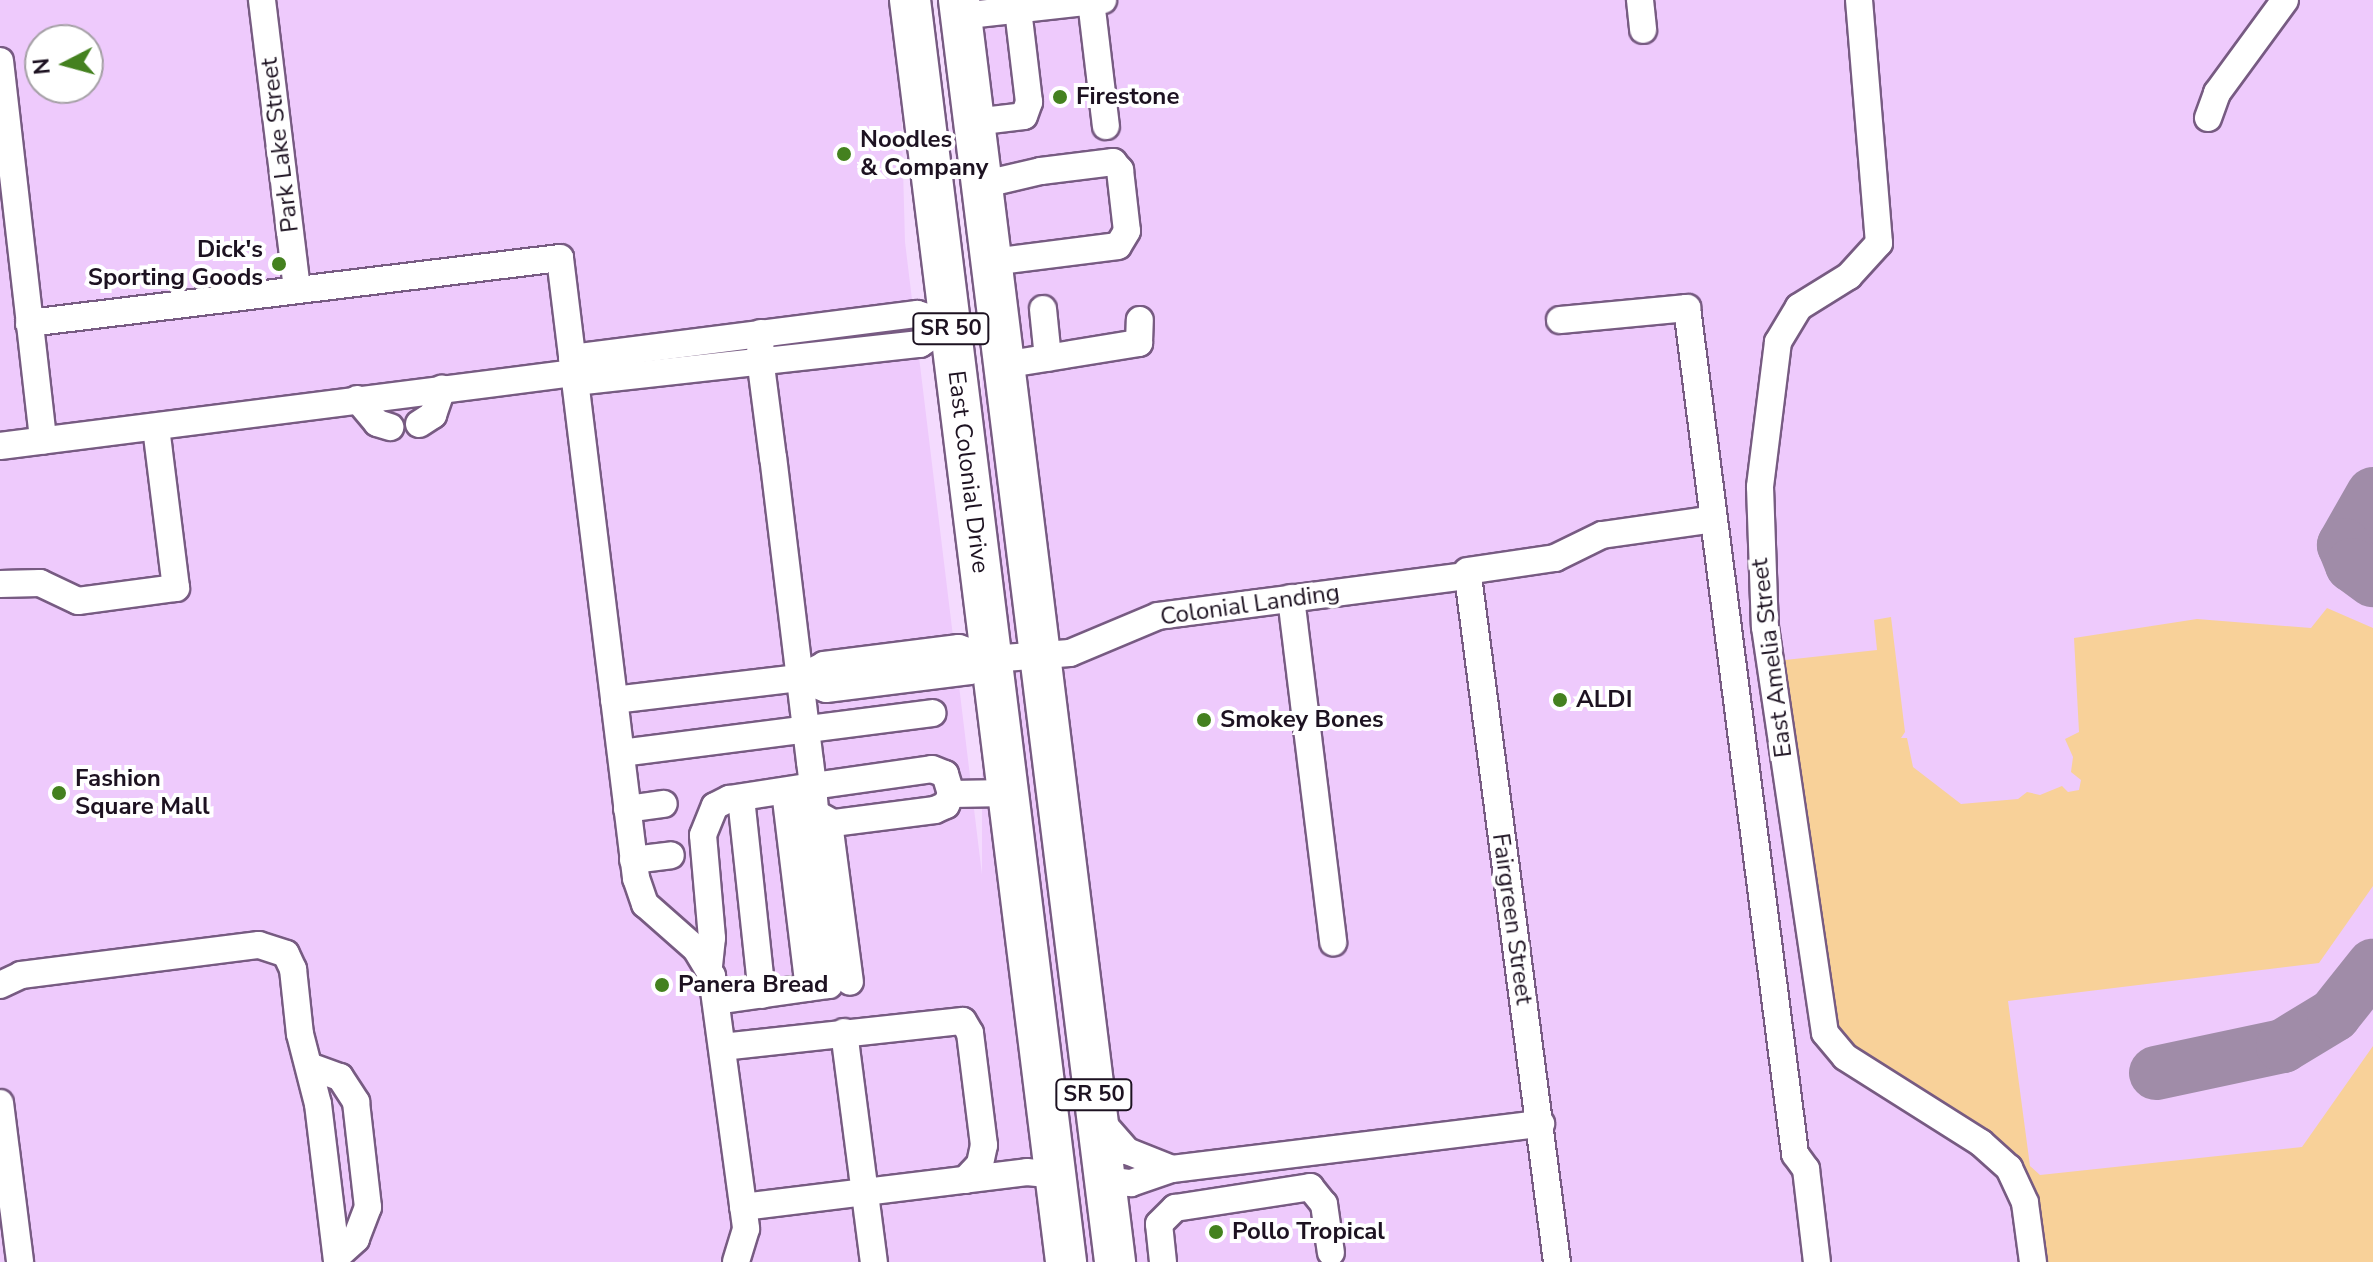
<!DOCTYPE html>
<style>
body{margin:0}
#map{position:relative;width:2373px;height:1262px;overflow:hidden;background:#f4dbfe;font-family:"Nunito Sans",sans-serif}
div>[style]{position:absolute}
.built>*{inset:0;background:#eecafc;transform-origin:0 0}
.green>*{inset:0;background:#f8d199}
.taxiway>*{height:54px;margin:-27px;padding:0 27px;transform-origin:27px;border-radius:27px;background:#a08ca8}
.roads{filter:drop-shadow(2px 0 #775b82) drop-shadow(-2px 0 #775b82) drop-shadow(0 2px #775b82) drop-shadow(0 -2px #775b82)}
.minor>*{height:26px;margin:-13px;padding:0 13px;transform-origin:13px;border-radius:13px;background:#fff}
.highway>*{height:40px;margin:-20px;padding:0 20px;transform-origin:20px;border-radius:20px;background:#fff}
.dots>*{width:22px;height:22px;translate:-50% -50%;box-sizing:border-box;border:4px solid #fff;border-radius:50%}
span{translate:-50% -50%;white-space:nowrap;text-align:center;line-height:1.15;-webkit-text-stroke:8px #fff;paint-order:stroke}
.shield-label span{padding:2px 6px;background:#fff;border:2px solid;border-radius:6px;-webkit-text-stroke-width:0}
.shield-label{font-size:22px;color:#1d1221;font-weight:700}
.poi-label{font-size:24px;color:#1d1221;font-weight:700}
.left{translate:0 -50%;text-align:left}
.right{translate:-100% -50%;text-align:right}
.street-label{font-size:24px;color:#1d1221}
.north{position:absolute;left:24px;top:24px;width:80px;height:80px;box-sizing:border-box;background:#fff;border:2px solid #a5a0a6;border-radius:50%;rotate:264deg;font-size:22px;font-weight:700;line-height:32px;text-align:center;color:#1d1221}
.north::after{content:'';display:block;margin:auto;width:28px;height:36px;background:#44811f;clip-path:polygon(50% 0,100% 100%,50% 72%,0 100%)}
</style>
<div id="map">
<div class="built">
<i style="clip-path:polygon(evenodd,0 0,890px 0,901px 94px,905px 242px,1021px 1195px,1036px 1219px,1041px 1262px,0 1262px,0 0,40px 40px,88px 40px,88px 88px,40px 88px,40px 40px)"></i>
<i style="left:982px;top:0;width:1391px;height:1272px"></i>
</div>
<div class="green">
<i style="clip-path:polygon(2327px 608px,2373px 628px,2373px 886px,2319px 963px,2008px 1001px,2030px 1166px,2040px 1175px,2302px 1147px,2373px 1046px,2373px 1262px,2040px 1262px,2031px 1188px,1834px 1034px,1780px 649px,1785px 660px,1877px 650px,1874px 620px,1891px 617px,1905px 732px,1901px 738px,1907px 738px,1913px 767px,1961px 804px,2018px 799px,2027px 792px,2040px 795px,2062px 786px,2068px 792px,2079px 790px,2081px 780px,2071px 772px,2073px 757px,2065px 739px,2079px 732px,2074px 638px,2197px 619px,2311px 628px)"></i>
</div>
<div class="taxiway">
<i style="left:2373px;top:494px;width:59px;rotate:119.6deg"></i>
<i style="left:2344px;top:545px;width:22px;rotate:68deg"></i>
<i style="left:2352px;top:565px;width:26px;rotate:36deg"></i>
<i style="left:2156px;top:1073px;width:130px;rotate:-12deg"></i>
<i style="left:2283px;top:1046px;width:60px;rotate:-31.3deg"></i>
<i style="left:2334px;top:1015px;width:63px;rotate:-51.5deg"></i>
</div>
<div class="roads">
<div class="minor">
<i style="left:262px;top:0;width:292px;rotate:83.1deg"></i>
<i style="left:1640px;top:0;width:30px;rotate:84deg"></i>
<i style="left:1859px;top:0;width:244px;rotate:85.3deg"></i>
<i style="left:1879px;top:243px;width:45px;rotate:132.3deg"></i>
<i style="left:1849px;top:276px;width:59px;rotate:148.2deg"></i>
<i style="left:1799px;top:307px;width:41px;rotate:121deg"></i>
<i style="left:1778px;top:342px;width:146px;rotate:97.1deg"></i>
<i style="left:1760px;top:487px;width:140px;rotate:88deg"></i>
<i style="left:1765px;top:627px;width:410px;rotate:81.6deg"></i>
<i style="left:1825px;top:1033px;width:31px;rotate:50deg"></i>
<i style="left:1845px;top:1057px;width:161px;rotate:32.3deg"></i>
<i style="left:1981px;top:1143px;width:38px;rotate:42deg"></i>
<i style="left:2009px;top:1168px;width:38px;rotate:65deg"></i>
<i style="left:2025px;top:1203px;width:60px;rotate:82.3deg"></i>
<i style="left:1091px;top:1px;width:126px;rotate:83.2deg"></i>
<i style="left:961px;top:16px;width:143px;rotate:-6.4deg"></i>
<i style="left:0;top:61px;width:382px;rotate:83.5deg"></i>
<i style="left:2208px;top:118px;width:27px;rotate:-70deg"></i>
<i style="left:2217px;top:93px;width:115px;rotate:-53.8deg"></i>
<i style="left:974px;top:122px;width:50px;rotate:-6.8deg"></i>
<i style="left:1024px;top:116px;width:15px;rotate:-70deg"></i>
<i style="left:1029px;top:102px;width:93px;rotate:-96.8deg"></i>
<i style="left:981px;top:185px;width:62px;rotate:-13.1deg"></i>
<i style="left:1041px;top:171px;width:73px;rotate:-7.1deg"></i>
<i style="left:1113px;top:162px;width:11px;rotate:49deg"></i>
<i style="left:1120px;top:170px;width:61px;rotate:83.5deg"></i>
<i style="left:1127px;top:231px;width:17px;rotate:121deg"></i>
<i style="left:1118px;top:246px;width:128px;rotate:172.8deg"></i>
<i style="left:1043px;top:309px;width:49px;rotate:84.2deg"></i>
<i style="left:1560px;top:320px;width:128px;rotate:-5.4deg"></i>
<i style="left:1687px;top:308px;width:853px;rotate:82.72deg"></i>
<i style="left:1795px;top:1154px;width:19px;rotate:54deg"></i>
<i style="left:1806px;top:1169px;width:94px;rotate:83.3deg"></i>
<i style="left:29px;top:323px;width:535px;rotate:-6.98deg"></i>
<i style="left:560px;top:258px;width:625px;rotate:83.01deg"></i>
<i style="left:636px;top:878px;width:28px;rotate:71deg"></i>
<i style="left:645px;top:904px;width:68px;rotate:41.4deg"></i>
<i style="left:696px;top:949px;width:31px;rotate:59deg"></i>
<i style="left:712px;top:976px;width:255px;rotate:82.3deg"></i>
<i style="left:746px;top:1229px;width:34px;rotate:107deg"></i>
<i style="left:572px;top:358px;width:348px;rotate:-7.3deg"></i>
<i style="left:917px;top:314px;width:34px;rotate:17deg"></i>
<i style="left:1003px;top:365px;width:138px;rotate:-9.2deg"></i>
<i style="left:1139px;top:343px;width:23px;rotate:-88deg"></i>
<i style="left:575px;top:382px;width:347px;rotate:-6.3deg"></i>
<i style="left:920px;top:344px;width:36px;rotate:-34deg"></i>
<i style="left:357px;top:399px;width:31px;rotate:50deg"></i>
<i style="left:377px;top:423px;width:14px;rotate:17deg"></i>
<i style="left:419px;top:424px;width:17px;rotate:-33deg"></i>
<i style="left:433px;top:415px;width:28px;rotate:-71deg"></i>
<i style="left:0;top:446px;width:579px;rotate:-7.25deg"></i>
<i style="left:1467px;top:571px;width:89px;rotate:-8.4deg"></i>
<i style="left:1555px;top:558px;width:52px;rotate:-26.1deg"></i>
<i style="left:1602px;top:535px;width:113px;rotate:-8.1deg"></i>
<i style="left:0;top:584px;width:40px;rotate:-1.4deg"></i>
<i style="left:40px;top:583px;width:42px;rotate:25.3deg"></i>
<i style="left:78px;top:601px;width:99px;rotate:-7.6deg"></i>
<i style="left:176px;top:588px;width:161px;rotate:-97.1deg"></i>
<i style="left:1291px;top:598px;width:347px;rotate:83deg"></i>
<i style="left:991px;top:659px;width:79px;rotate:-4.3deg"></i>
<i style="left:1070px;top:653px;width:95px;rotate:-22.8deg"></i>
<i style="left:1158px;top:616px;width:313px;rotate:-7.4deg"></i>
<i style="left:1468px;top:576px;width:692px;rotate:82.61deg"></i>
<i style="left:799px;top:678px;width:29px;rotate:22deg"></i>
<i style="left:826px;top:689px;width:145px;rotate:-7.1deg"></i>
<i style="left:970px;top:671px;width:24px;rotate:-30deg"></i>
<i style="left:614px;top:700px;width:186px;rotate:-6.8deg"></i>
<i style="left:799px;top:678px;width:28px;rotate:-27deg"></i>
<i style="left:824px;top:665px;width:136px;rotate:-7.2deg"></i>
<i style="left:959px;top:648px;width:34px;rotate:19deg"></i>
<i style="left:621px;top:753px;width:314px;rotate:-7.3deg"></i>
<i style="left:785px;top:791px;width:198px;rotate:83.1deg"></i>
<i style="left:951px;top:794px;width:57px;rotate:-1deg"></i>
<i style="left:741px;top:798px;width:198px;rotate:83.9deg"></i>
<i style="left:627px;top:809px;width:37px;rotate:-8deg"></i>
<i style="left:829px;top:823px;width:160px;rotate:82.5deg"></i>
<i style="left:633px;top:860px;width:38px;rotate:-7deg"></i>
<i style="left:709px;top:966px;width:28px;rotate:-84deg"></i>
<i style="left:712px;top:938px;width:103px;rotate:-95deg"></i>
<i style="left:703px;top:835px;width:31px;rotate:-68deg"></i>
<i style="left:715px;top:806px;width:16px;rotate:-27deg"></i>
<i style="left:729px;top:799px;width:85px;rotate:-8.8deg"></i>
<i style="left:813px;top:786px;width:120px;rotate:-8.1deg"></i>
<i style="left:932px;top:769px;width:14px;rotate:21deg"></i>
<i style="left:945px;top:774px;width:21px;rotate:73deg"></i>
<i style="left:951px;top:794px;width:12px;rotate:114deg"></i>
<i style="left:946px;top:805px;width:12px;rotate:156deg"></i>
<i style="left:935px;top:810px;width:103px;rotate:172.7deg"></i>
<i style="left:833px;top:823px;width:18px;rotate:-151deg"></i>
<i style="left:817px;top:814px;width:4px;rotate:-117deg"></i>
<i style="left:815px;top:810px;width:24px;rotate:-95deg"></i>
<i style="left:813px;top:786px;width:24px;rotate:-97deg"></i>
<i style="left:810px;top:762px;width:306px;rotate:-96.9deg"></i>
<i style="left:773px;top:458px;width:101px;rotate:-97.4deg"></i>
<i style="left:760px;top:358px;width:25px;rotate:-88deg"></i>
<i style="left:0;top:985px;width:23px;rotate:-25deg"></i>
<i style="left:21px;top:975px;width:240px;rotate:-7.2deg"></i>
<i style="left:259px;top:945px;width:28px;rotate:18deg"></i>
<i style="left:286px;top:954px;width:17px;rotate:65deg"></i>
<i style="left:293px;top:969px;width:65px;rotate:83.9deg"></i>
<i style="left:300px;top:1034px;width:72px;rotate:75.6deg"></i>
<i style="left:318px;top:1104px;width:159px;rotate:83.1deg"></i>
<i style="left:716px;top:1001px;width:114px;rotate:-8.1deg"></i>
<i style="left:829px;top:985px;width:186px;rotate:-97.1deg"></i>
<i style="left:844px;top:1032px;width:232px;rotate:82.6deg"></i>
<i style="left:722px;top:1047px;width:242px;rotate:-6.2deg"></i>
<i style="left:963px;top:1021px;width:14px;rotate:60deg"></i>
<i style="left:970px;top:1033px;width:113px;rotate:82.9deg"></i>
<i style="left:984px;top:1145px;width:19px;rotate:102deg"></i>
<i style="left:980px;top:1164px;width:22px;rotate:133deg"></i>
<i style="left:309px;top:1066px;width:33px;rotate:20deg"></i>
<i style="left:340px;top:1077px;width:30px;rotate:57deg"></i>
<i style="left:356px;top:1102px;width:106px;rotate:83.5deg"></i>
<i style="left:368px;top:1207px;width:34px;rotate:111deg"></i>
<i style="left:356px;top:1239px;width:25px;rotate:138deg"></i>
<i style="left:0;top:1103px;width:160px;rotate:82.8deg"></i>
<i style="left:1099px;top:1119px;width:43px;rotate:48.8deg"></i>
<i style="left:1127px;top:1151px;width:48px;rotate:21.8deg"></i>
<i style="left:1105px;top:1180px;width:26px;rotate:7deg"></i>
<i style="left:1131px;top:1183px;width:43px;rotate:-18.9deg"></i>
<i style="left:1172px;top:1169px;width:372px;rotate:-7deg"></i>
<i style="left:743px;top:1207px;width:286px;rotate:-7deg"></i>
<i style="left:1027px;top:1172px;width:28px;rotate:6deg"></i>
<i style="left:1163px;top:1262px;width:38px;rotate:-96deg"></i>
<i style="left:1159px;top:1224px;width:23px;rotate:-45deg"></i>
<i style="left:1175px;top:1208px;width:137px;rotate:-8.8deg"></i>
<i style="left:1310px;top:1187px;width:22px;rotate:51deg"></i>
<i style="left:1324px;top:1204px;width:49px;rotate:81.9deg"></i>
</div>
<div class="highway">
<i style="left:910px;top:0;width:1272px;rotate:82.95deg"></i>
<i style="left:959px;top:0;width:1272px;rotate:82.95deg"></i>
</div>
</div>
<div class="dots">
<i style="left:1060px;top:97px;background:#44811f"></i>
<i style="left:844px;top:154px;background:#44811f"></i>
<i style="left:279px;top:264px;background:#44811f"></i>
<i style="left:1560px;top:700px;background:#44811f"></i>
<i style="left:1204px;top:720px;background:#44811f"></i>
<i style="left:59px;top:793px;background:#44811f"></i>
<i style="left:662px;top:985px;background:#44811f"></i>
<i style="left:1216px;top:1232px;background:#44811f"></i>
</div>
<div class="shield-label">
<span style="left:951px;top:329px">SR 50</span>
<span style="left:1094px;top:1095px">SR 50</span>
</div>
<div class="poi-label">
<span class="left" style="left:1076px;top:97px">Firestone</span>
<span class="left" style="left:860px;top:154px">Noodles<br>&amp; Company</span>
<span class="right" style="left:263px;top:264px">Dick's<br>Sporting Goods</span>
<span class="left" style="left:1576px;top:700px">ALDI</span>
<span class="left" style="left:1220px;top:720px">Smokey Bones</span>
<span class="left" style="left:75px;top:793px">Fashion<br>Square Mall</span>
<span class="left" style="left:678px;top:985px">Panera Bread</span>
<span class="left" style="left:1232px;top:1232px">Pollo Tropical</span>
</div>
<div class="street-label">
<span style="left:280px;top:145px;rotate:-97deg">Park Lake Street</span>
<span style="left:968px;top:472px;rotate:83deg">East Colonial Drive</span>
<span style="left:1250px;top:605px;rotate:-8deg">Colonial Landing</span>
<span style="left:1772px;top:658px;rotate:-97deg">East Amelia Street</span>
<span style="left:1512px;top:919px;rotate:82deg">Fairgreen Street</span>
</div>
<div class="north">N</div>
</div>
